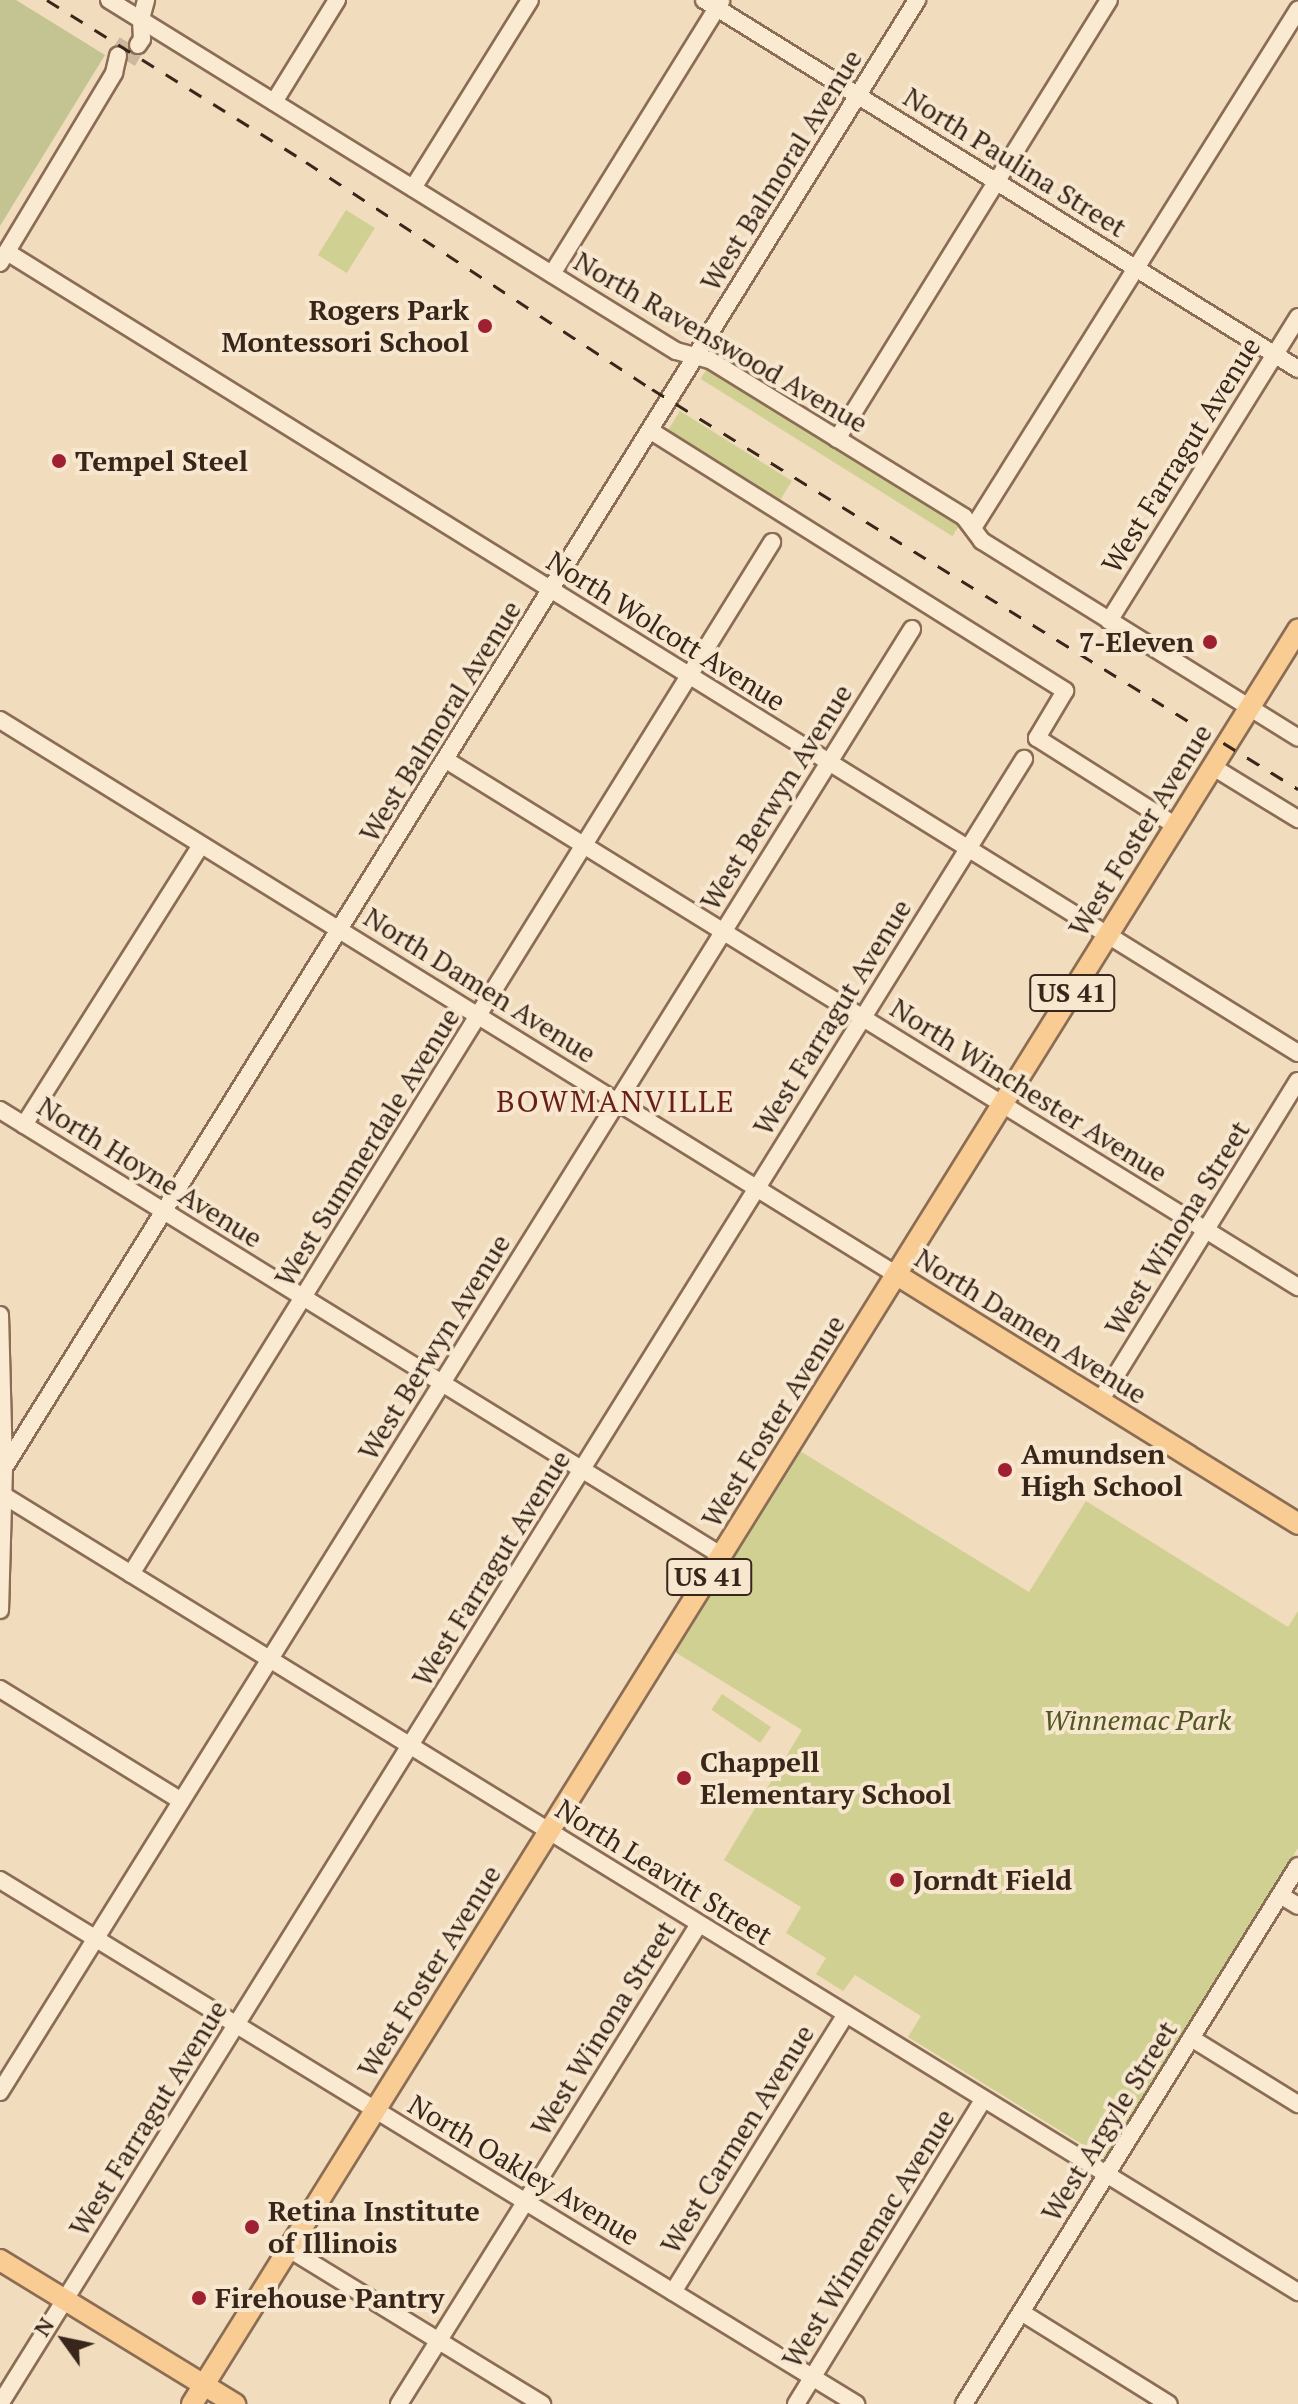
<!DOCTYPE html>
<style>
body{margin:0}
#map{position:relative;width:1298px;height:2404px;overflow:hidden;background:#f1dcbe;font-family:"PT Serif",serif}
div>[style]{position:absolute}
.green>*{inset:0;background:#d0d092;transform-origin:0 0}
.cemetery>*{inset:0;background:#c4c492}
.minor-tunnel>*{height:16px;margin-top:-8px;transform-origin:0;background:repeating-linear-gradient(90deg,#ccb89d 0 16px,transparent 0 24px)}
.roads{filter:drop-shadow(2px 0 #8b6c55) drop-shadow(-2px 0 #8b6c55) drop-shadow(0 2px #8b6c55) drop-shadow(0 -2px #8b6c55)}
.minor>*{height:16px;margin:-8px;padding:0 8px;transform-origin:8px;border-radius:8px;background:#fbead2}
.major>*{height:20px;margin:-10px;padding:0 10px;transform-origin:10px;border-radius:10px;background:#f8cc92}
.rail>*{height:3px;margin-top:-1.5px;transform-origin:0;background:repeating-linear-gradient(90deg,#39261b 0 14px,transparent 0 28px)}
.dots>*{width:22px;height:22px;translate:-50% -50%;box-sizing:border-box;border:4px solid #f8e7cf;border-radius:50%}
span{translate:-50% -50%;white-space:nowrap;text-align:center;line-height:1.15;-webkit-text-stroke:8px #f8e7cf;paint-order:stroke}
.shield-label span{padding:2px 6px;background:#f8e7cf;border:2px solid;border-radius:6px;-webkit-text-stroke-width:0}
.shield-label{font-size:26px;color:#39261b;font-weight:700}
.street-label{font-size:28px;color:#39261b}
.poi-label{font-size:28px;color:#39261b;font-weight:700}
.right{translate:-100% -50%;text-align:right}
.left{translate:0 -50%;text-align:left}
.park-label{font-size:28px;color:#505720;font-style:italic}
.neighbourhood-label{font-size:30px;color:#691f17;letter-spacing:2px}
.north{position:absolute;left:24px;top:2300px;width:80px;height:80px;-webkit-text-stroke:6px #f8e7cf;paint-order:stroke;rotate:303deg;font-size:22px;font-weight:700;line-height:32px;text-align:center;color:#39261b}
.north::after{content:'';display:block;margin:auto;width:28px;height:36px;background:#39261b;clip-path:polygon(50% 0,100% 100%,50% 72%,0 100%)}
</style>
<div id="map">
<div class="green">
<i style="left:346px;top:210px;width:34px;height:53px;rotate:32deg"></i>
<i style="left:708px;top:367px;width:297px;height:14px;rotate:32deg"></i>
<i style="left:680px;top:411px;width:132px;height:25px;rotate:32deg"></i>
<i style="clip-path:polygon(800px 1451px,1029px 1592px,1086px 1501px,1288px 1627px,1298px 1611px,1298px 1848px,1106px 2159px,908px 2037px,921px 2016px,855px 1975px,843px 1991px,816px 1974px,826px 1958px,786px 1933px,801px 1907px,724px 1860px,802px 1730px,675px 1652px)"></i>
<i style="left:722px;top:1694px;width:59px;height:19px;rotate:34deg"></i>
</div>
<div class="cemetery">
<i style="clip-path:polygon(0 0,16px 0,105px 55px,0 226px)"></i>
</div>
<div class="minor-tunnel">
<i style="left:118px;top:55px;width:19px;rotate:-58deg"></i>
<i style="left:128px;top:62px;width:20px;rotate:-60deg"></i>
</div>
<div class="roads">
<div class="minor">
<i style="left:109px;top:0;width:667px;rotate:31.76deg"></i>
<i style="left:676px;top:351px;width:35px;rotate:15deg"></i>
<i style="left:710px;top:360px;width:299px;rotate:31.7deg"></i>
<i style="left:964px;top:517px;width:30px;rotate:53deg"></i>
<i style="left:982px;top:541px;width:372px;rotate:31.9deg"></i>
<i style="left:704px;top:0;width:699px;rotate:31.85deg"></i>
<i style="left:138px;top:45px;width:7px;rotate:-56deg"></i>
<i style="left:142px;top:39px;width:20px;rotate:-93deg"></i>
<i style="left:141px;top:19px;width:20px;rotate:-75deg"></i>
<i style="left:274px;top:102px;width:120px;rotate:-58.3deg"></i>
<i style="left:413px;top:188px;width:221px;rotate:-58.1deg"></i>
<i style="left:7px;top:252px;width:1519px;rotate:31.82deg"></i>
<i style="left:0;top:263px;width:222px;rotate:-59deg"></i>
<i style="left:114px;top:73px;width:18px;rotate:-77deg"></i>
<i style="left:552px;top:274px;width:321px;rotate:-58.2deg"></i>
<i style="left:651px;top:431px;width:489px;rotate:32.1deg"></i>
<i style="left:1065px;top:691px;width:55px;rotate:120.8deg"></i>
<i style="left:1037px;top:738px;width:165px;rotate:32.3deg"></i>
<i style="left:837px;top:439px;width:516px;rotate:-58.22deg"></i>
<i style="left:973px;top:528px;width:612px;rotate:-57.9deg"></i>
<i style="left:1109px;top:621px;width:358px;rotate:-58.1deg"></i>
<i style="left:0;top:720px;width:1055px;rotate:31.75deg"></i>
<i style="left:446px;top:760px;width:1002px;rotate:31.74deg"></i>
<i style="left:1213px;top:767px;width:100px;rotate:31.5deg"></i>
<i style="left:0;top:1110px;width:849px;rotate:31.7deg"></i>
<i style="left:24px;top:1125px;width:331px;rotate:-57.7deg"></i>
<i style="left:0;top:1315px;width:153px;rotate:88.5deg"></i>
<i style="left:4px;top:1468px;width:142px;rotate:91.6deg"></i>
<i style="left:1100px;top:1401px;width:376px;rotate:-58.3deg"></i>
<i style="left:4px;top:1468px;width:1729px;rotate:-58.12deg"></i>
<i style="left:3px;top:1495px;width:1521px;rotate:31.61deg"></i>
<i style="left:131px;top:1574px;width:1215px;rotate:-58.15deg"></i>
<i style="left:0;top:1689px;width:213px;rotate:31.7deg"></i>
<i style="left:0;top:1880px;width:1004px;rotate:31.47deg"></i>
<i style="left:1280px;top:1895px;width:21px;rotate:31deg"></i>
<i style="left:1191px;top:2038px;width:126px;rotate:31.7deg"></i>
<i style="left:0;top:2092px;width:1724px;rotate:-58.06deg"></i>
<i style="left:289px;top:2249px;width:297px;rotate:31.5deg"></i>
<i style="left:673px;top:2292px;width:327px;rotate:-58.1deg"></i>
<i style="left:1021px;top:2312px;width:174px;rotate:31.9deg"></i>
<i style="left:0;top:2404px;width:1938px;rotate:-58.1deg"></i>
<i style="left:399px;top:2404px;width:566px;rotate:-57.99deg"></i>
<i style="left:796px;top:2404px;width:358px;rotate:-58.4deg"></i>
<i style="left:964px;top:2404px;width:633px;rotate:-58.17deg"></i>
</div>
<div class="major">
<i style="left:897px;top:1275px;width:472px;rotate:31.8deg"></i>
<i style="left:0;top:2260px;width:276px;rotate:31.5deg"></i>
<i style="left:192px;top:2404px;width:2091px;rotate:-58.06deg"></i>
</div>
</div>
<div class="rail">
<i style="left:47px;top:0;width:305px;rotate:32deg"></i>
<i style="left:306px;top:162px;width:414px;rotate:33.3deg"></i>
<i style="left:652px;top:389px;width:760px;rotate:31.77deg"></i>
</div>
<div class="dots">
<i style="left:485px;top:326px;background:#9f2131"></i>
<i style="left:59px;top:461px;background:#9f2131"></i>
<i style="left:1210px;top:642px;background:#9f2131"></i>
<i style="left:1005px;top:1470px;background:#9f2131"></i>
<i style="left:684px;top:1778px;background:#9f2131"></i>
<i style="left:897px;top:1880px;background:#9f2131"></i>
<i style="left:252px;top:2227px;background:#9f2131"></i>
<i style="left:199px;top:2298px;background:#9f2131"></i>
</div>
<div class="shield-label">
<span style="left:1072px;top:993px">US 41</span>
<span style="left:709px;top:1577px">US 41</span>
</div>
<div class="street-label">
<span style="left:1015px;top:162px;rotate:32deg">North Paulina Street</span>
<span style="left:781px;top:170px;rotate:-58deg">West Balmoral Avenue</span>
<span style="left:721px;top:342px;rotate:30deg">North Ravenswood Avenue</span>
<span style="left:1181px;top:455px;rotate:-58deg">West Farragut Avenue</span>
<span style="left:666px;top:631px;rotate:32deg">North Wolcott Avenue</span>
<span style="left:440px;top:721px;rotate:-58deg">West Balmoral Avenue</span>
<span style="left:776px;top:797px;rotate:-58deg">West Berwyn Avenue</span>
<span style="left:1140px;top:830px;rotate:-58deg">West Foster Avenue</span>
<span style="left:480px;top:985px;rotate:32deg">North Damen Avenue</span>
<span style="left:832px;top:1017px;rotate:-58deg">West Farragut Avenue</span>
<span style="left:1029px;top:1090px;rotate:32deg">North Winchester Avenue</span>
<span style="left:367px;top:1147px;rotate:-58deg">West Summerdale Avenue</span>
<span style="left:150px;top:1172px;rotate:32deg">North Hoyne Avenue</span>
<span style="left:1177px;top:1228px;rotate:-58deg">West Winona Street</span>
<span style="left:1031px;top:1326px;rotate:32deg">North Damen Avenue</span>
<span style="left:434px;top:1347px;rotate:-58deg">West Berwyn Avenue</span>
<span style="left:773px;top:1421px;rotate:-58deg">West Foster Avenue</span>
<span style="left:491px;top:1568px;rotate:-58deg">West Farragut Avenue</span>
<span style="left:664px;top:1872px;rotate:32deg">North Leavitt Street</span>
<span style="left:429px;top:1971px;rotate:-58deg">West Foster Avenue</span>
<span style="left:603px;top:2028px;rotate:-58deg">West Winona Street</span>
<span style="left:148px;top:2118px;rotate:-58deg">West Farragut Avenue</span>
<span style="left:1109px;top:2121px;rotate:-58deg">West Argyle Street</span>
<span style="left:737px;top:2139px;rotate:-58deg">West Carmen Avenue</span>
<span style="left:524px;top:2170px;rotate:31deg">North Oakley Avenue</span>
<span style="left:868px;top:2238px;rotate:-58deg">West Winnemac Avenue</span>
</div>
<div class="poi-label">
<span class="right" style="left:469px;top:326px">Rogers Park<br>Montessori School</span>
<span class="left" style="left:75px;top:461px">Tempel Steel</span>
<span class="right" style="left:1194px;top:642px">7-Eleven</span>
<span class="left" style="left:1021px;top:1470px">Amundsen<br>High School</span>
<span class="left" style="left:700px;top:1778px">Chappell<br>Elementary School</span>
<span class="left" style="left:913px;top:1880px">Jorndt Field</span>
<span class="left" style="left:268px;top:2227px">Retina Institute<br>of Illinois</span>
<span class="left" style="left:215px;top:2298px">Firehouse Pantry</span>
</div>
<div class="park-label">
<span style="left:1137px;top:1720px">Winnemac Park</span>
</div>
<div class="neighbourhood-label">
<span style="left:616px;top:1101px">BOWMANVILLE</span>
</div>
<div class="north">N</div>
</div>
